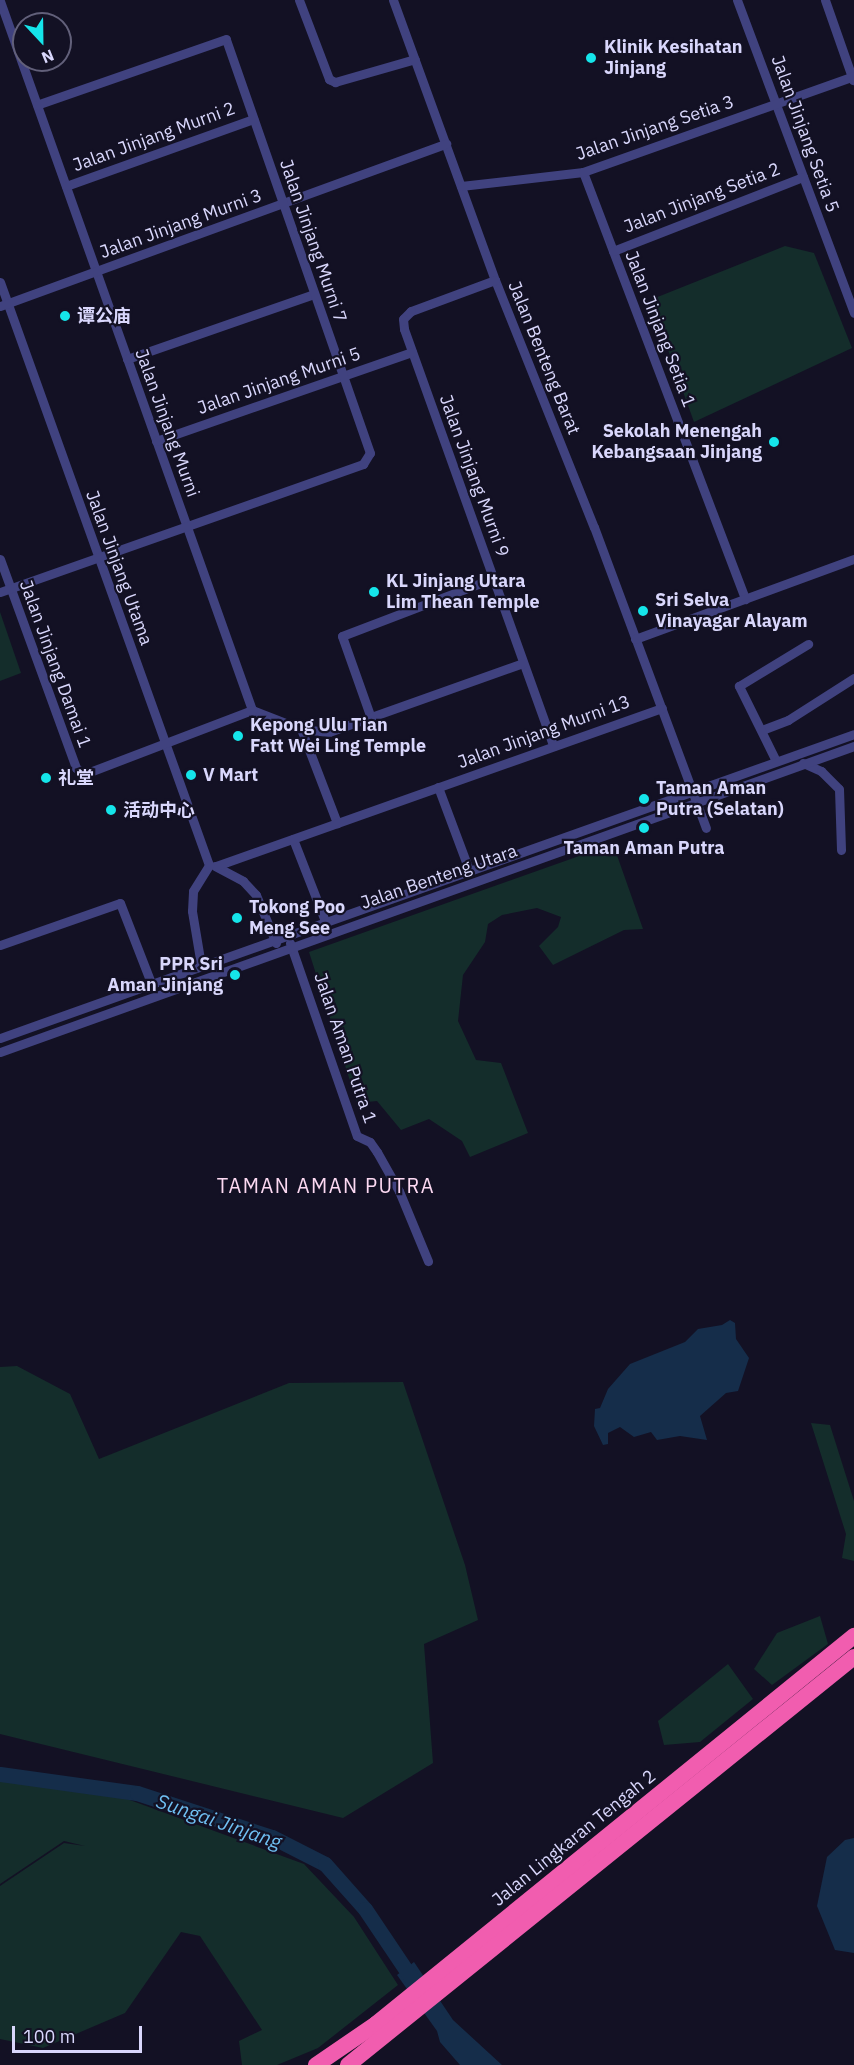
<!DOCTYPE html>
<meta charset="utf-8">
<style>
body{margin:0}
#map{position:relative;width:854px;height:2065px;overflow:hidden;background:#131124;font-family:"IBM Plex Sans","Noto Sans SC",sans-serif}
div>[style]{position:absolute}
.green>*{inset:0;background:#142d2b}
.water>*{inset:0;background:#152d4a}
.river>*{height:15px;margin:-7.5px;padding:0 7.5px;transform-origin:7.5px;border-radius:7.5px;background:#152d4a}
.street>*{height:9px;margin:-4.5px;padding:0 4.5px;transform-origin:4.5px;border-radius:4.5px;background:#40427f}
.highway>*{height:16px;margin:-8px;padding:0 8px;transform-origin:8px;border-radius:8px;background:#f15daf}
.dots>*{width:16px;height:16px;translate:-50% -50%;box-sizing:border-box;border:3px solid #131124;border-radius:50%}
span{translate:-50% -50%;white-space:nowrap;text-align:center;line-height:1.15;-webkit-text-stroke:4.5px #131124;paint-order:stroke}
.poi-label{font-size:18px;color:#d9d7fc;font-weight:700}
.left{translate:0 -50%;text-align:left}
.right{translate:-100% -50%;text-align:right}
.street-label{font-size:18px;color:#d9d7fc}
.neighbourhood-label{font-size:20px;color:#fcd9f2;letter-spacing:1.5px}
.water-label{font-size:20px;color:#6fbff2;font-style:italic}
.north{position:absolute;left:12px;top:12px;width:60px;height:60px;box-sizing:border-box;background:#131124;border:2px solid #62607a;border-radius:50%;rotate:158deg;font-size:16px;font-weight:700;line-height:24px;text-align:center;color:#d9d7fc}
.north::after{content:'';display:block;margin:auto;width:21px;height:27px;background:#15e5ea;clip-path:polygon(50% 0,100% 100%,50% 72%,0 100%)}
.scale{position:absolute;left:12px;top:2026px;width:130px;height:27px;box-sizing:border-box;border:3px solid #d9d7fc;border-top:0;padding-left:8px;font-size:18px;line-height:21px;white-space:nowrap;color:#d9d7fc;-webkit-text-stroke:4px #131124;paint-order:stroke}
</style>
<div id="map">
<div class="green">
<i style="clip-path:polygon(785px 246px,814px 253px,852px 348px,694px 422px,650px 300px)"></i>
<i style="clip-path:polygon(0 612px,21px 673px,0 681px)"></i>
<i style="clip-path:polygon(613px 844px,643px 929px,624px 930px,553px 965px,539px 946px,558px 927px,561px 917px,537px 908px,502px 915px,488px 924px,485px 942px,463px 975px,458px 1021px,476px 1060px,501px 1063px,528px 1133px,470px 1157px,462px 1141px,429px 1119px,401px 1130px,377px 1101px,357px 1103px,309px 952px)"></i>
<i style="clip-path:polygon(17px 1366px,70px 1394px,99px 1459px,289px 1383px,403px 1382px,465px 1565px,478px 1620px,424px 1644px,433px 1763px,343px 1818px,0 1734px,0 1367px)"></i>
<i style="clip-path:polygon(811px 1423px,830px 1425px,854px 1501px,854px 1561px,842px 1558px,846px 1534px)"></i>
<i style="clip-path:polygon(820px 1616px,828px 1644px,772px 1685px,754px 1669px,777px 1633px)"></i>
<i style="clip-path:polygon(728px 1664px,753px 1699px,700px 1742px,664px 1745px,658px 1721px)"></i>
<i style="clip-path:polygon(0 1778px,108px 1792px,304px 1864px,354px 1917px,398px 1985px,318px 2048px,277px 2065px,242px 2065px,239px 2041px,262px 2030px,200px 1936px,181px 1932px,125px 2013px,43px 2048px,0 2039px,0 1886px,64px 1843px,85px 1846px,64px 1841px,0 1884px)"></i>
</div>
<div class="water">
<i style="clip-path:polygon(730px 1320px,735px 1323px,736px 1339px,749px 1358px,738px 1391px,726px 1393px,700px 1416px,707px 1440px,680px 1436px,657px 1440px,651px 1432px,634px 1437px,620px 1427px,608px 1433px,608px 1444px,603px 1445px,594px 1426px,595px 1409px,600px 1408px,608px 1389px,630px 1364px,685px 1342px,698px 1329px,722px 1325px)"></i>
<i style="clip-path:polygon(854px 1838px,854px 1953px,835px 1950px,817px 1906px,827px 1857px,845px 1840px)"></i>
<i style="clip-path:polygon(414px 1962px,453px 2020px,502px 2065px,460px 2065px,440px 2042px,437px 2031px,397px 1975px)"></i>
</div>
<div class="river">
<i style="left:0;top:1774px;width:138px;rotate:7.9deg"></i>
<i style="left:137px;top:1793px;width:142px;rotate:18.1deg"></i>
<i style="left:272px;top:1837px;width:59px;rotate:27deg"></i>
<i style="left:325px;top:1864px;width:60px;rotate:48.4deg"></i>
<i style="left:365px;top:1909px;width:92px;rotate:56.1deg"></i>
</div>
<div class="street">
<i style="left:299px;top:0;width:85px;rotate:69.2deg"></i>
<i style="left:329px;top:79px;width:7px;rotate:27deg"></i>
<i style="left:335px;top:82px;width:83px;rotate:-16deg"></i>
<i style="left:393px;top:0;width:298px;rotate:70deg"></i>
<i style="left:495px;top:280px;width:266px;rotate:68.2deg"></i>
<i style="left:594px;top:527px;width:321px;rotate:69.6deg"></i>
<i style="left:737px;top:0;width:334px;rotate:69.5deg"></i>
<i style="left:825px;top:0;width:85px;rotate:70.7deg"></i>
<i style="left:0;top:1px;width:752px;rotate:70.43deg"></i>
<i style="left:252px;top:710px;width:53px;rotate:21.2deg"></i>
<i style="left:301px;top:729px;width:101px;rotate:69deg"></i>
<i style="left:583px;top:172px;width:457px;rotate:69.2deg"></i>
<i style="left:66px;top:186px;width:199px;rotate:-19.7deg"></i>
<i style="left:461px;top:186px;width:123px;rotate:-6.5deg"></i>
<i style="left:583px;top:172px;width:288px;rotate:-19.5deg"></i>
<i style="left:613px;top:251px;width:204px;rotate:-21.3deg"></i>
<i style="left:495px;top:280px;width:90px;rotate:159.7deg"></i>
<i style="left:411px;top:311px;width:11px;rotate:135deg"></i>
<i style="left:403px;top:319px;width:10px;rotate:84deg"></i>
<i style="left:404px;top:329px;width:443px;rotate:70.3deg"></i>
<i style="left:0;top:282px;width:619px;rotate:70.28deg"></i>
<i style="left:0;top:306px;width:475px;rotate:-20deg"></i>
<i style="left:127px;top:359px;width:198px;rotate:-19.2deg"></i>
<i style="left:156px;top:441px;width:271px;rotate:-19.2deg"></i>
<i style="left:0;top:559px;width:222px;rotate:70deg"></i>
<i style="left:76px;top:768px;width:6px;rotate:39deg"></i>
<i style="left:81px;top:772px;width:6px;rotate:9deg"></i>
<i style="left:87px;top:773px;width:177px;rotate:-20.9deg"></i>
<i style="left:0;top:592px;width:385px;rotate:-19.4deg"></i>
<i style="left:363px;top:464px;width:13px;rotate:-58deg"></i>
<i style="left:370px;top:453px;width:438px;rotate:-109.2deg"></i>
<i style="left:226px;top:39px;width:200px;rotate:160.8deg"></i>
<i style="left:635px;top:639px;width:233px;rotate:-20.1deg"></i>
<i style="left:371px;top:718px;width:87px;rotate:-109.5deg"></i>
<i style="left:342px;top:636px;width:163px;rotate:-20.9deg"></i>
<i style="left:301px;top:729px;width:28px;rotate:6deg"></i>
<i style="left:329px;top:732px;width:206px;rotate:-19.6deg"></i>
<i style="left:762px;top:730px;width:28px;rotate:-21deg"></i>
<i style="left:788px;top:720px;width:78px;rotate:-32.5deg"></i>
<i style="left:776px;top:761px;width:84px;rotate:-116.3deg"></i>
<i style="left:739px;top:686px;width:81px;rotate:-31.3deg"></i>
<i style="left:803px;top:763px;width:20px;rotate:24deg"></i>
<i style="left:821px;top:771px;width:25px;rotate:45deg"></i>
<i style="left:839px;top:789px;width:61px;rotate:88.1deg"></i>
<i style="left:438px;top:787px;width:89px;rotate:69.5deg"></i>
<i style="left:293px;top:839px;width:88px;rotate:68.7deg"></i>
<i style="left:215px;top:866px;width:32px;rotate:28deg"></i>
<i style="left:243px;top:881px;width:19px;rotate:47deg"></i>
<i style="left:256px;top:895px;width:52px;rotate:67.4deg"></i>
<i style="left:216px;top:866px;width:473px;rotate:-19.5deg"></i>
<i style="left:290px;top:943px;width:204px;rotate:70.9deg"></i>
<i style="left:357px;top:1136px;width:14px;rotate:25deg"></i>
<i style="left:370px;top:1142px;width:12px;rotate:55deg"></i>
<i style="left:377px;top:1152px;width:45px;rotate:60.6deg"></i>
<i style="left:399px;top:1191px;width:76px;rotate:67.5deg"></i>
<i style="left:0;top:945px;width:127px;rotate:-19.3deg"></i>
<i style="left:120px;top:903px;width:86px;rotate:68.8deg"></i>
<i style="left:201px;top:965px;width:55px;rotate:-99.5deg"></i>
<i style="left:192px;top:911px;width:20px;rotate:-87deg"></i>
<i style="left:193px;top:891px;width:31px;rotate:-58deg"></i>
<i style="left:0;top:1038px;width:906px;rotate:-19.59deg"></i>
<i style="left:0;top:1052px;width:907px;rotate:-19.71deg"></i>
</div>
<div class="highway">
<i style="left:316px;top:2065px;width:73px;rotate:-34.3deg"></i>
<i style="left:376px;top:2024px;width:616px;rotate:-39.07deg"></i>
<i style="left:348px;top:2065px;width:650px;rotate:-38.88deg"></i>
</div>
<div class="dots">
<i style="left:591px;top:58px;background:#15e5ea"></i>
<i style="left:65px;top:316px;background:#15e5ea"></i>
<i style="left:774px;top:442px;background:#15e5ea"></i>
<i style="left:374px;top:592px;background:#15e5ea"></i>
<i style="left:643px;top:611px;background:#15e5ea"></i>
<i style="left:238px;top:736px;background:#15e5ea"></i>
<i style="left:191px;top:775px;background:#15e5ea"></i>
<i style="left:46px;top:778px;background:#15e5ea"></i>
<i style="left:644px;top:799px;background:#15e5ea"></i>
<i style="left:111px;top:810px;background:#15e5ea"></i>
<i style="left:644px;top:828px;background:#15e5ea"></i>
<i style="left:237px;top:918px;background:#15e5ea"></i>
<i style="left:235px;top:975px;background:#15e5ea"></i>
</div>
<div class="poi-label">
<span class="left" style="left:604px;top:58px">Klinik Kesihatan<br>Jinjang</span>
<span class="left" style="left:77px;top:316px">谭公庙</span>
<span class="right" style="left:762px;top:442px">Sekolah Menengah<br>Kebangsaan Jinjang</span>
<span class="left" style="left:386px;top:592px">KL Jinjang Utara<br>Lim Thean Temple</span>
<span class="left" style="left:655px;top:611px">Sri Selva<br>Vinayagar Alayam</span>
<span class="left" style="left:250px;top:736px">Kepong Ulu Tian<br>Fatt Wei Ling Temple</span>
<span class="left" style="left:203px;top:775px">V Mart</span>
<span class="left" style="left:58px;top:778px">礼堂</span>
<span class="left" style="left:656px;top:799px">Taman Aman<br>Putra (Selatan)</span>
<span class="left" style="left:123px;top:810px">活动中心</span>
<span style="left:644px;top:848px">Taman Aman Putra</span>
<span class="left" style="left:249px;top:918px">Tokong Poo<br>Meng See</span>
<span class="right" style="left:223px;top:975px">PPR Sri<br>Aman Jinjang</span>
</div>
<div class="street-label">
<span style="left:655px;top:128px;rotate:-19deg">Jalan Jinjang Setia 3</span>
<span style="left:805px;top:134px;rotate:70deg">Jalan Jinjang Setia 5</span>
<span style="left:154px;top:137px;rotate:-20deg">Jalan Jinjang Murni 2</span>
<span style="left:702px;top:198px;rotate:-21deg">Jalan Jinjang Setia 2</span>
<span style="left:181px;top:224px;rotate:-20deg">Jalan Jinjang Murni 3</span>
<span style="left:313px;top:241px;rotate:71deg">Jalan Jinjang Murni 7</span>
<span style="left:660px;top:329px;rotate:69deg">Jalan Jinjang Setia 1</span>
<span style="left:544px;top:358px;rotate:68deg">Jalan Benteng Barat</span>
<span style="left:279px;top:381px;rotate:-19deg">Jalan Jinjang Murni 5</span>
<span style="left:167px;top:423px;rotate:70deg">Jalan Jinjang Murni</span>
<span style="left:474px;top:476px;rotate:70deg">Jalan Jinjang Murni 9</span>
<span style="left:119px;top:568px;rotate:70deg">Jalan Jinjang Utama</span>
<span style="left:55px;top:664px;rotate:70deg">Jalan Jinjang Damai 1</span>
<span style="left:544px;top:732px;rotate:-20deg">Jalan Jinjang Murni 13</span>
<span style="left:439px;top:877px;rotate:-19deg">Jalan Benteng Utara</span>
<span style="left:345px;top:1048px;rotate:71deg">Jalan Aman Putra 1</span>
<span style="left:574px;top:1838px;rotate:-39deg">Jalan Lingkaran Tengah 2</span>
</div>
<div class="neighbourhood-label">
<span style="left:326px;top:1185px">TAMAN AMAN PUTRA</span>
</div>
<div class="water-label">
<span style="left:219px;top:1821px;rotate:19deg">Sungai Jinjang</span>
</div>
<div class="north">N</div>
<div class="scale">100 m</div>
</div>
